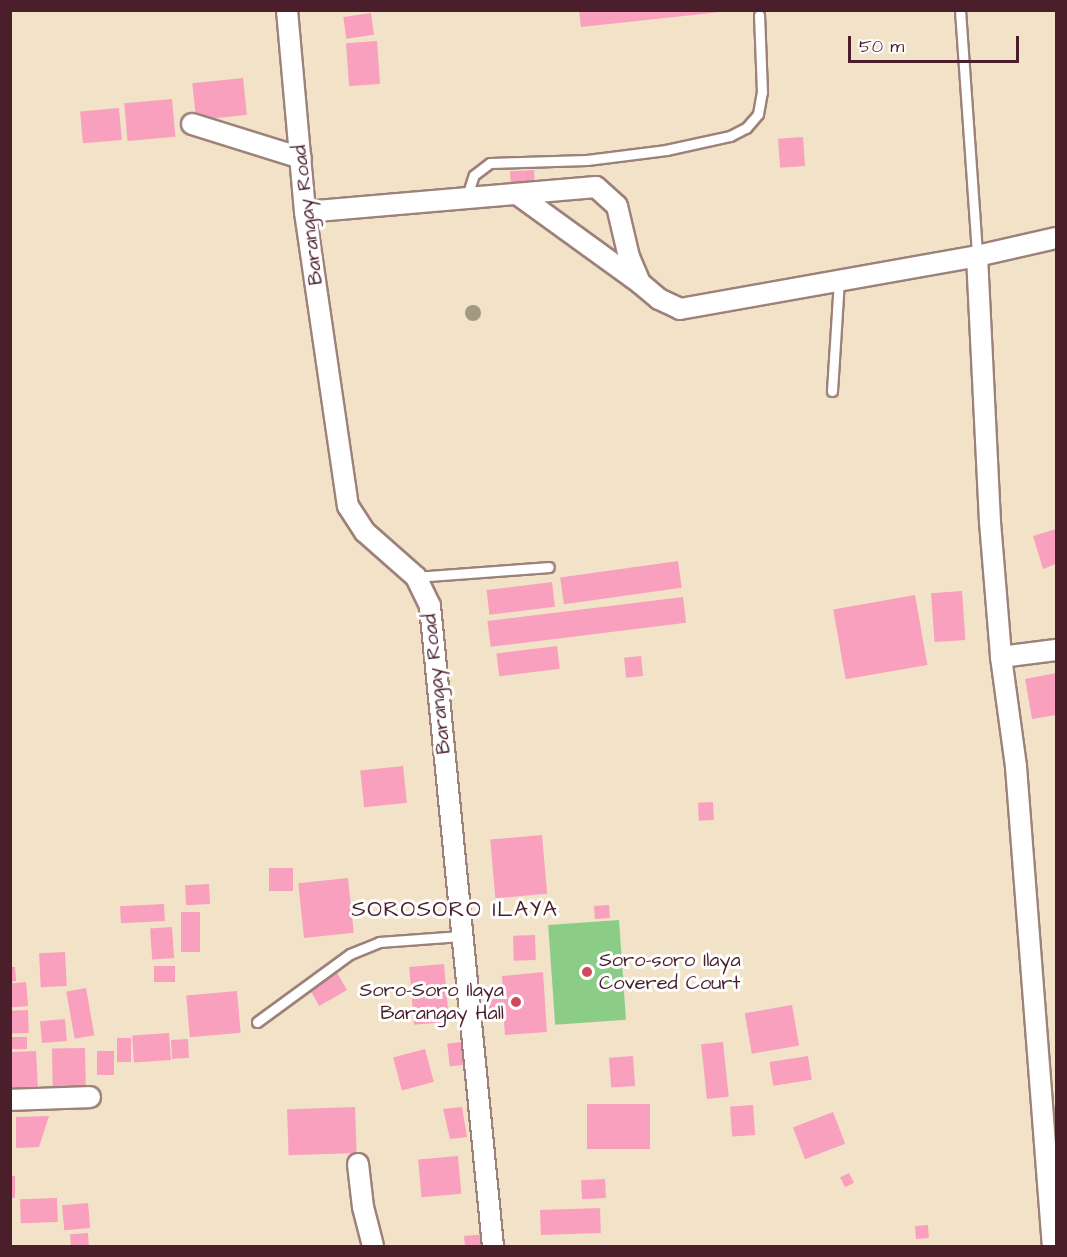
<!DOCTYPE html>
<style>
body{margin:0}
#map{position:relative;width:1067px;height:1257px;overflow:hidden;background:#f2e3c8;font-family:"Architects Daughter",sans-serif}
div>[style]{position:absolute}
.green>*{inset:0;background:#8bcd86;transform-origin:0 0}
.building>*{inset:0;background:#f8a0be;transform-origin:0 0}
.roads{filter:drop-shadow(2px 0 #9e817a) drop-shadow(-2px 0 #9e817a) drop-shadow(0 2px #9e817a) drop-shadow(0 -2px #9e817a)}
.lane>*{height:9px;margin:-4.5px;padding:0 4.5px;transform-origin:4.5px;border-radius:4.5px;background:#fff}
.street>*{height:20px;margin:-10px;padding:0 10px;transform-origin:10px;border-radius:10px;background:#fff}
.trees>*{width:16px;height:16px;margin:-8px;border-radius:50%;background:#a29983}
.dots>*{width:16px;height:16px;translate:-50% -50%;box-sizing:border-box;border:3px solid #fff;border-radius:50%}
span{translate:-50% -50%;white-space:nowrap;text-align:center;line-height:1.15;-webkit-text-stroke:6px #fff;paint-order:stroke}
.street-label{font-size:20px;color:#4a1f2b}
.poi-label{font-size:20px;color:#4a1f2b}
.left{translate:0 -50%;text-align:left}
.right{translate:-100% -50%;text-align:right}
.quarter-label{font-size:22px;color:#4a1f2b;letter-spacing:1.5px}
.frame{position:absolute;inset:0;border:12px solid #4a1f2b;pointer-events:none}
.scale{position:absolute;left:848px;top:36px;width:171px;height:27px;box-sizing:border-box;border:3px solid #4a1f2b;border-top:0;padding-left:8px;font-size:18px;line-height:21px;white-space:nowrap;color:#4a1f2b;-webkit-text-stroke:4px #fff;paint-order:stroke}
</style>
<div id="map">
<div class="green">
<i style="left:619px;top:920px;width:100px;height:71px;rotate:86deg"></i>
</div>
<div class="building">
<i style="clip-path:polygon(579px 10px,721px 10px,721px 12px,581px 27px)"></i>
<i style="left:371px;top:13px;width:22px;height:28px;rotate:82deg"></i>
<i style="left:377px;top:41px;width:43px;height:31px;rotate:86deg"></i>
<i style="left:243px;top:78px;width:37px;height:51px;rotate:84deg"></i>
<i style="left:172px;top:99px;width:38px;height:48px;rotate:85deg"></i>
<i style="left:119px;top:108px;width:32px;height:39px;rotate:85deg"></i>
<i style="left:803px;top:137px;width:29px;height:25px;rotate:86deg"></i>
<i style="left:534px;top:170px;width:21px;height:24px;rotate:87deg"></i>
<i style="clip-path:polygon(1056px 529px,1056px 564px,1043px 569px,1033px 536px)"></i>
<i style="left:678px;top:561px;width:27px;height:119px;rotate:82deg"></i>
<i style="left:552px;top:582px;width:25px;height:66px;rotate:83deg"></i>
<i style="left:962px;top:591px;width:49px;height:31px;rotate:86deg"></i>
<i style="left:915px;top:595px;width:71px;height:83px;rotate:80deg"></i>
<i style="left:683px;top:597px;width:26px;height:197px;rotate:83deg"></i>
<i style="left:557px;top:646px;width:23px;height:61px;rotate:83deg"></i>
<i style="left:641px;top:656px;width:20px;height:17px;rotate:84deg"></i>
<i style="clip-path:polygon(1056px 673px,1056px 715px,1032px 719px,1025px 679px)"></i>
<i style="left:403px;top:766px;width:37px;height:43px;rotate:84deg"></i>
<i style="left:713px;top:802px;width:18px;height:15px;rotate:87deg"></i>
<i style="left:542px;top:835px;width:59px;height:52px;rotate:85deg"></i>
<i style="left:269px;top:868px;width:24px;height:23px"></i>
<i style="left:348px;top:878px;width:55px;height:50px;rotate:84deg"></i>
<i style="left:209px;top:884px;width:20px;height:24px;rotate:87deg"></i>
<i style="left:164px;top:904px;width:17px;height:44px;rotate:87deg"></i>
<i style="left:609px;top:905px;width:13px;height:15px;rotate:86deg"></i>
<i style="left:181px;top:912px;width:19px;height:40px"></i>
<i style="left:172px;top:927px;width:31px;height:22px;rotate:86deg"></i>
<i style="left:535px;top:935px;width:25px;height:22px;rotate:88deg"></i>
<i style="left:65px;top:952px;width:34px;height:26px;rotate:87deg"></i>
<i style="left:444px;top:964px;width:58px;height:35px;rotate:85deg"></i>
<i style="left:154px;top:966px;width:21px;height:16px"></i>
<i style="clip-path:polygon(10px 967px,15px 967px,16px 981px,10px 982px)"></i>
<i style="left:336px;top:971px;width:22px;height:32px;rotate:60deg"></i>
<i style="clip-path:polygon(543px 972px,547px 1032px,505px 1035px,503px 1010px,487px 1012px,486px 993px,503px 992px,502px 976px)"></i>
<i style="left:26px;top:982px;width:24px;height:16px;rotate:85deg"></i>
<i style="left:86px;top:988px;width:48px;height:20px;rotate:80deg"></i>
<i style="left:237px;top:991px;width:42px;height:51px;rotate:85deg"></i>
<i style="left:792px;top:1005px;width:41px;height:48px;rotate:80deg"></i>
<i style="left:28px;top:1010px;width:23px;height:18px;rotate:88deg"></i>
<i style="left:65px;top:1019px;width:22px;height:25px;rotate:85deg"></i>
<i style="left:169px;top:1033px;width:27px;height:37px;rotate:86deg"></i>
<i style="left:10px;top:1037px;width:17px;height:12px"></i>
<i style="left:117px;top:1038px;width:14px;height:24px"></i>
<i style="left:188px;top:1039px;width:19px;height:17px;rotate:87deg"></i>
<i style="left:461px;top:1042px;width:23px;height:14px;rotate:83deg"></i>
<i style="left:723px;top:1042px;width:55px;height:22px;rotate:84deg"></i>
<i style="left:85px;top:1048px;width:43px;height:33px;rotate:89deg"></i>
<i style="left:425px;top:1049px;width:34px;height:33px;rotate:75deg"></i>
<i style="left:36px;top:1051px;width:44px;height:26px;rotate:87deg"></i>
<i style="left:97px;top:1051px;width:17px;height:24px"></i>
<i style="left:633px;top:1056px;width:30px;height:24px;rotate:86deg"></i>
<i style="left:808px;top:1056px;width:24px;height:39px;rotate:81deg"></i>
<i style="left:650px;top:1104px;width:45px;height:63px;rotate:90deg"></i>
<i style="left:753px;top:1105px;width:30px;height:23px;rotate:86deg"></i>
<i style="left:355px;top:1107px;width:46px;height:68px;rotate:88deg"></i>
<i style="clip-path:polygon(462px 1107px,467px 1137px,450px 1139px,443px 1109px)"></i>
<i style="left:833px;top:1112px;width:34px;height:43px;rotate:69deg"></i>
<i style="clip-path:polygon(49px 1116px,39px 1147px,16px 1148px,16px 1117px)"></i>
<i style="left:458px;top:1156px;width:38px;height:40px;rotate:85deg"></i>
<i style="left:849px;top:1173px;width:11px;height:10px;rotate:63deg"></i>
<i style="left:10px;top:1176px;width:5px;height:22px"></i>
<i style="left:605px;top:1179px;width:19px;height:24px;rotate:87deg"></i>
<i style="left:57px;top:1198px;width:24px;height:37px;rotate:88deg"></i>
<i style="left:88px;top:1203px;width:25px;height:26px;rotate:85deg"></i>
<i style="left:600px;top:1208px;width:25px;height:60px;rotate:88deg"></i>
<i style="left:928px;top:1225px;width:13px;height:13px;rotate:86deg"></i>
<i style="left:88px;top:1233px;width:13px;height:18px;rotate:86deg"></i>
<i style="clip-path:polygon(487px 1234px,488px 1246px,465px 1246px,464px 1236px)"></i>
</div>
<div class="roads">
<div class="lane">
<i style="left:960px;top:10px;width:247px;rotate:86deg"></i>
<i style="left:466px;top:199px;width:25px;rotate:-72deg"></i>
<i style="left:474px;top:175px;width:20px;rotate:-37deg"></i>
<i style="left:490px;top:163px;width:97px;rotate:-1.8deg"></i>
<i style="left:587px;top:160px;width:80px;rotate:-7.2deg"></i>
<i style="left:666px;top:150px;width:66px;rotate:-12.3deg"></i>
<i style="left:730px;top:136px;width:18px;rotate:-27deg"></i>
<i style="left:746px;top:128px;width:18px;rotate:-49deg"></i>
<i style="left:758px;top:114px;width:22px;rotate:-80deg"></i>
<i style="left:762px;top:92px;width:77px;rotate:-92.2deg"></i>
<i style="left:832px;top:391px;width:110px;rotate:-86.4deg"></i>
<i style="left:416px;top:577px;width:133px;rotate:-4.3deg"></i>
<i style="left:257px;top:1022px;width:115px;rotate:-36.2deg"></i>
<i style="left:350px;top:954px;width:31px;rotate:-22deg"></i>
<i style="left:379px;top:942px;width:82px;rotate:-4.2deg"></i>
</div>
<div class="street">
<i style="left:287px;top:10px;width:203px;rotate:84.9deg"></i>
<i style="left:305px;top:212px;width:297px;rotate:81.7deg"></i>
<i style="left:348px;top:506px;width:31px;rotate:57deg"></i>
<i style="left:365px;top:532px;width:68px;rotate:41.4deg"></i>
<i style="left:416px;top:577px;width:32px;rotate:64deg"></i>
<i style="left:430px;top:606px;width:643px;rotate:84.38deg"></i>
<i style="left:192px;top:124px;width:114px;rotate:17.3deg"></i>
<i style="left:517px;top:194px;width:152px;rotate:35.9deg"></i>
<i style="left:305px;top:212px;width:292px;rotate:-4.9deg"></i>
<i style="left:596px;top:187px;width:28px;rotate:42deg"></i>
<i style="left:617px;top:206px;width:52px;rotate:76.8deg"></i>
<i style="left:629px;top:257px;width:28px;rotate:67deg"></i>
<i style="left:640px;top:283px;width:25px;rotate:40deg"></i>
<i style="left:659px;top:299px;width:23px;rotate:25deg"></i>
<i style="left:680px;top:309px;width:302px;rotate:-10.1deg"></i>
<i style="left:977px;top:256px;width:81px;rotate:-12.8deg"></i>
<i style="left:977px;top:256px;width:266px;rotate:87.2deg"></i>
<i style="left:990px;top:522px;width:135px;rotate:85.3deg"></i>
<i style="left:1001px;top:657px;width:111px;rotate:82.2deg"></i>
<i style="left:1016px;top:767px;width:480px;rotate:85.6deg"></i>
<i style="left:1001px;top:657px;width:55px;rotate:-7.3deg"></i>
<i style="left:10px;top:1100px;width:80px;rotate:-2.1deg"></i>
<i style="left:358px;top:1164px;width:43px;rotate:83.4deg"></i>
<i style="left:363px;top:1207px;width:40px;rotate:75.6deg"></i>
</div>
</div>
<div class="trees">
<i style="left:473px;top:313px"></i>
</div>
<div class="dots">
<i style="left:587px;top:972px;background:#d1495b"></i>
<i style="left:516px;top:1002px;background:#d1495b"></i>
</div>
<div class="street-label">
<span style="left:308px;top:215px;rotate:-97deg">Barangay Road</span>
<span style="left:437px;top:684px;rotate:-96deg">Barangay Road</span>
</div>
<div class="poi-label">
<span class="left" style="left:599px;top:972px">Soro-soro Ilaya<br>Covered Court</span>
<span class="right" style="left:504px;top:1002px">Soro-Soro Ilaya<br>Barangay Hall</span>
</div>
<div class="quarter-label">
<span style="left:455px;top:910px">SOROSORO ILAYA</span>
</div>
<div class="frame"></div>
<div class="scale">50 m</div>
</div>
